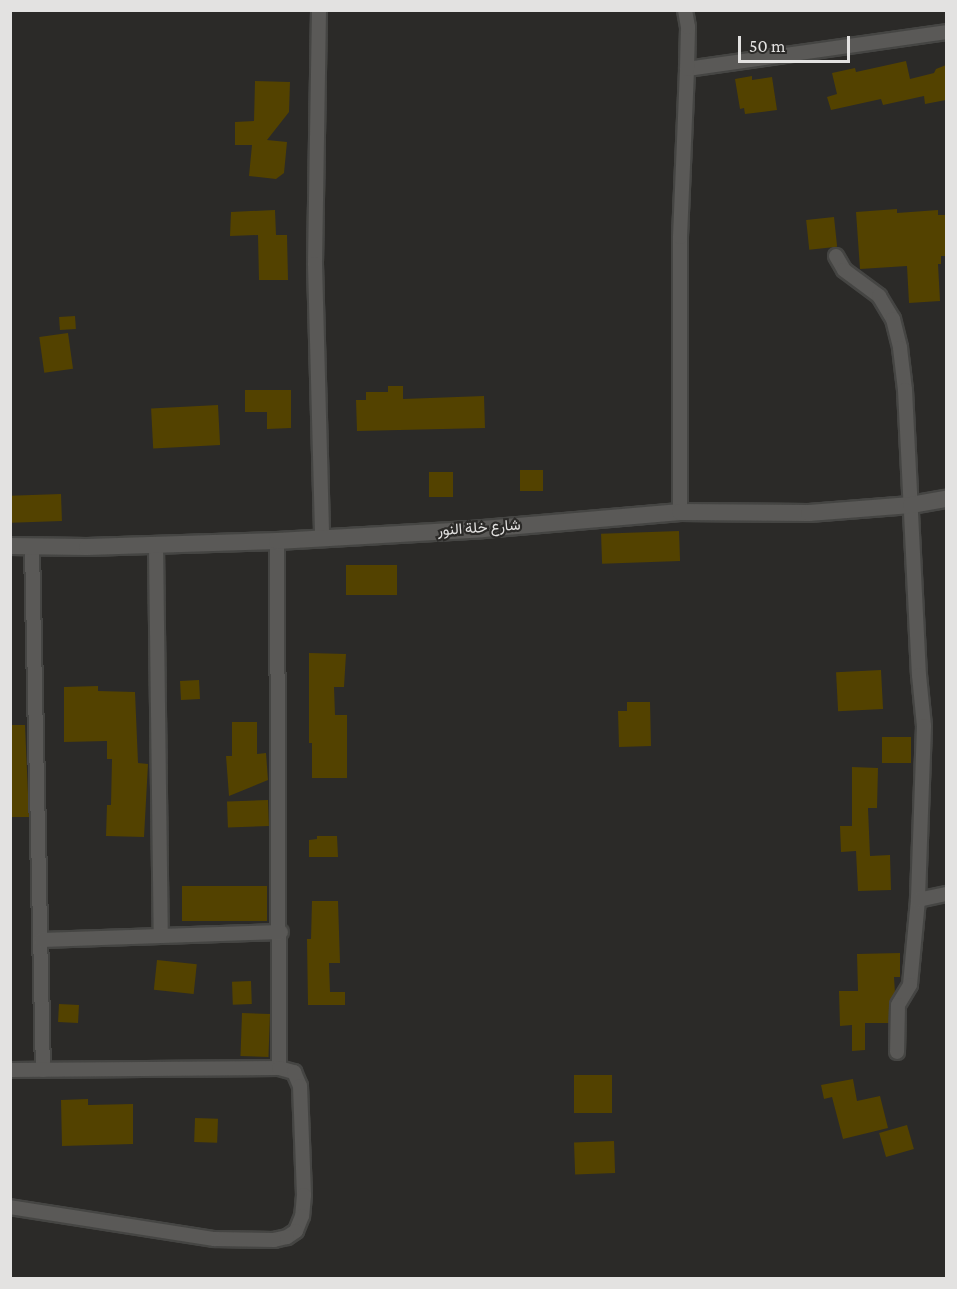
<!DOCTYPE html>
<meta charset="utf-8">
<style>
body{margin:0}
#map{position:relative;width:957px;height:1289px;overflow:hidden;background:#2b2a28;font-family:"Crimson Pro",Vazirmatn,serif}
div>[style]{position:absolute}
.building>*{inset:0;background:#534200;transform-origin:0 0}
.roads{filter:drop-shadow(2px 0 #454543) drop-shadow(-2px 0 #454543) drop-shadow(0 2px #454543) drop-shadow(0 -2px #454543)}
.minor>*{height:14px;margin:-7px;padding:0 7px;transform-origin:7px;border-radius:7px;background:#5a5957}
.tertiary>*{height:16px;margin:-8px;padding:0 8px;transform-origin:8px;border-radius:8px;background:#5a5957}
span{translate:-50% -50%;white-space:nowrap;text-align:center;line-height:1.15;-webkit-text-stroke:4.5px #2b2a28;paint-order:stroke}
.street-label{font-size:15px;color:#e3e2e1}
.frame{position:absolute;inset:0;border:12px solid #e3e2e1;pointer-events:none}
.scale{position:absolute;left:738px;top:36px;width:112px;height:27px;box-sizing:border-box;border:3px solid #e3e2e1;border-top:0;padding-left:8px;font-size:18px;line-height:21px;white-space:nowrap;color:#e3e2e1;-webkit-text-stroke:4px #2b2a28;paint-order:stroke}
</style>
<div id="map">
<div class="building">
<i style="clip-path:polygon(906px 61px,910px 79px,934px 73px,936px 69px,946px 65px,946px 100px,925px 104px,924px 96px,883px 105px,881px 99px,831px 110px,827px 97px,837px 94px,832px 73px,855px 68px,856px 72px)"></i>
<i style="clip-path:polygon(752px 76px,752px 80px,772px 77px,777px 110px,745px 114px,744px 108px,740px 109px,735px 79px)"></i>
<i style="clip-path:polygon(255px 81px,290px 82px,289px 112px,267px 140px,287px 142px,284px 173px,276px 179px,249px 176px,252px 145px,235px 145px,235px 122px,254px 121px)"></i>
<i style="clip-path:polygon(897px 209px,897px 213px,938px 210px,938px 215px,946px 215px,946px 256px,941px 256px,941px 264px,938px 264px,940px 301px,909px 303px,907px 266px,860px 269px,856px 212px)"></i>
<i style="clip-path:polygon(275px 210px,276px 235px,287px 235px,288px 280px,259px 280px,258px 235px,230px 236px,231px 212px)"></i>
<i style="left:834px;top:217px;width:30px;height:28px;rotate:84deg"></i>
<i style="left:75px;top:316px;width:13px;height:16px;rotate:86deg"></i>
<i style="left:68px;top:333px;width:36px;height:29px;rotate:82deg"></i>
<i style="clip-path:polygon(388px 386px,403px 386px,403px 399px,484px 396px,485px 428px,357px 431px,356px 400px,366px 400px,366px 392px,388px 392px)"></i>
<i style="clip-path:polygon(245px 390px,291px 390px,291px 428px,267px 429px,267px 412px,245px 412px)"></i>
<i style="left:218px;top:405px;width:40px;height:67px;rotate:87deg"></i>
<i style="left:520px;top:470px;width:23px;height:21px"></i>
<i style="left:429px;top:472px;width:24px;height:25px"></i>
<i style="left:61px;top:494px;width:27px;height:51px;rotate:88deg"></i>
<i style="left:679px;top:531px;width:30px;height:78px;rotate:88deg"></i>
<i style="left:397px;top:565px;width:30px;height:51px;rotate:90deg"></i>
<i style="clip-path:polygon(309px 653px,346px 654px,344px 687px,334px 687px,335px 715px,347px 715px,347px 778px,312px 778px,312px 743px,309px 743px)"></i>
<i style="left:881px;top:670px;width:39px;height:45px;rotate:87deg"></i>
<i style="left:199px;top:680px;width:19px;height:19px;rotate:87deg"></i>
<i style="clip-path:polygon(98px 686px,98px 691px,135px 692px,138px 763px,148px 764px,144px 837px,106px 836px,107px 805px,111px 805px,112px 759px,107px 759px,107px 741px,64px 742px,64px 687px)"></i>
<i style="clip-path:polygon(627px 702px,650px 702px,651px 746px,619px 747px,618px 711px,627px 711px)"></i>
<i style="clip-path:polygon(232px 722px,257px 722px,257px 754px,266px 753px,268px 780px,229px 796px,226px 756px,232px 756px)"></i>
<i style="clip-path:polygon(10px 725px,25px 725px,29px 817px,10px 817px)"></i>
<i style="left:911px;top:737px;width:26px;height:29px;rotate:90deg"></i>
<i style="clip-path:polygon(852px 767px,878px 768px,877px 808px,868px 808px,870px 856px,890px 855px,891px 890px,858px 891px,856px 851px,841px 852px,840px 826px,852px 826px)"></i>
<i style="left:268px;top:800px;width:26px;height:41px;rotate:88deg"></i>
<i style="clip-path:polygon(317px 836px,337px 836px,338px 857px,309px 857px,309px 840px,317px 839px)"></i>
<i style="left:267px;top:886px;width:35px;height:85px;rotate:90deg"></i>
<i style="clip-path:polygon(312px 901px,338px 901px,340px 963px,329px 963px,330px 992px,345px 992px,345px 1005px,308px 1005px,307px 939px,311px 939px)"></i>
<i style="clip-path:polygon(900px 953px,900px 977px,894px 977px,895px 993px,889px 1004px,889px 1023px,865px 1023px,865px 1050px,852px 1051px,852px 1025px,840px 1026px,839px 991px,858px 991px,857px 954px)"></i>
<i style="left:157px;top:960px;width:40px;height:30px;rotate:6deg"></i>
<i style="left:251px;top:981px;width:23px;height:19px;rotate:88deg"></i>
<i style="left:59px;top:1004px;width:20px;height:18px;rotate:3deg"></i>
<i style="left:242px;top:1013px;width:28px;height:43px;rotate:2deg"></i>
<i style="left:574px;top:1075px;width:38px;height:38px"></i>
<i style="clip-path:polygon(853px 1079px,857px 1101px,880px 1096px,888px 1128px,843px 1139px,832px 1097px,824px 1099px,821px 1085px)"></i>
<i style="clip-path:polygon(88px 1099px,88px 1105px,133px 1104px,133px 1144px,62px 1146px,61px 1100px)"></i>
<i style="left:195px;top:1118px;width:23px;height:24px;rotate:2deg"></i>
<i style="left:907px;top:1125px;width:25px;height:29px;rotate:74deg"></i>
<i style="left:614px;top:1141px;width:32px;height:40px;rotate:88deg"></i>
</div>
<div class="roads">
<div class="minor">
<i style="left:319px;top:10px;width:254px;rotate:90.9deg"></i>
<i style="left:315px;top:264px;width:274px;rotate:88.5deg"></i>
<i style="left:687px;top:69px;width:262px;rotate:-8.1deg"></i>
<i style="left:836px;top:256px;width:16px;rotate:60deg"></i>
<i style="left:844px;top:270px;width:44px;rotate:36.6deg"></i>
<i style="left:879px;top:296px;width:27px;rotate:59deg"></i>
<i style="left:893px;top:319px;width:30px;rotate:76deg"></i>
<i style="left:900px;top:348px;width:42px;rotate:83.2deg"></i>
<i style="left:905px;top:390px;width:285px;rotate:87.2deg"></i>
<i style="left:919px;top:675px;width:51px;rotate:84.4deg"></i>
<i style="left:924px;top:726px;width:174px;rotate:92deg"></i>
<i style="left:918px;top:900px;width:85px;rotate:95.4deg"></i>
<i style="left:910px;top:985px;width:23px;rotate:121deg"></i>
<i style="left:898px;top:1005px;width:47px;rotate:91.2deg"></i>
<i style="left:680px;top:512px;width:275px;rotate:-90deg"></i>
<i style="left:680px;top:237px;width:168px;rotate:-87.6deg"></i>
<i style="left:687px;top:69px;width:42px;rotate:-88.6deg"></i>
<i style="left:688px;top:27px;width:17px;rotate:-100deg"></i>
<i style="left:277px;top:541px;width:527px;rotate:89.78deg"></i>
<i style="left:156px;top:546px;width:389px;rotate:89.3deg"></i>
<i style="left:32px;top:547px;width:523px;rotate:88.8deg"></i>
<i style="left:918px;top:900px;width:29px;rotate:-12deg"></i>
<i style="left:41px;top:940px;width:240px;rotate:-1.9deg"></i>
<i style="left:10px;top:1070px;width:269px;rotate:-0.4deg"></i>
<i style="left:279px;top:1068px;width:16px;rotate:15deg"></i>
<i style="left:294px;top:1072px;width:15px;rotate:67deg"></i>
<i style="left:300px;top:1086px;width:109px;rotate:87.9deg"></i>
<i style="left:304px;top:1195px;width:21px;rotate:95deg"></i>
<i style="left:302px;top:1216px;width:16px;rotate:112deg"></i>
<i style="left:296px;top:1231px;width:11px;rotate:146deg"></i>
<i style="left:287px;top:1237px;width:13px;rotate:167deg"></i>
<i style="left:274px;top:1240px;width:60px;rotate:-179deg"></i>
<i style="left:214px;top:1239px;width:206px;rotate:-171.1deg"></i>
</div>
<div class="tertiary">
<i style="left:10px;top:546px;width:77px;rotate:0.7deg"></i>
<i style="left:87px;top:547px;width:190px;rotate:-1.8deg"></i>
<i style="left:277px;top:541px;width:206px;rotate:-3.3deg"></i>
<i style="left:483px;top:529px;width:198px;rotate:-4.9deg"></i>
<i style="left:680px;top:512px;width:129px;rotate:0.4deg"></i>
<i style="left:809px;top:513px;width:102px;rotate:-4.5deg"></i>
<i style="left:911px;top:505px;width:36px;rotate:-10deg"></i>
</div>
</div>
<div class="street-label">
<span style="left:479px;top:528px;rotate:-4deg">شارع خلة النور</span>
</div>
<div class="frame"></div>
<div class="scale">50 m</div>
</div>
